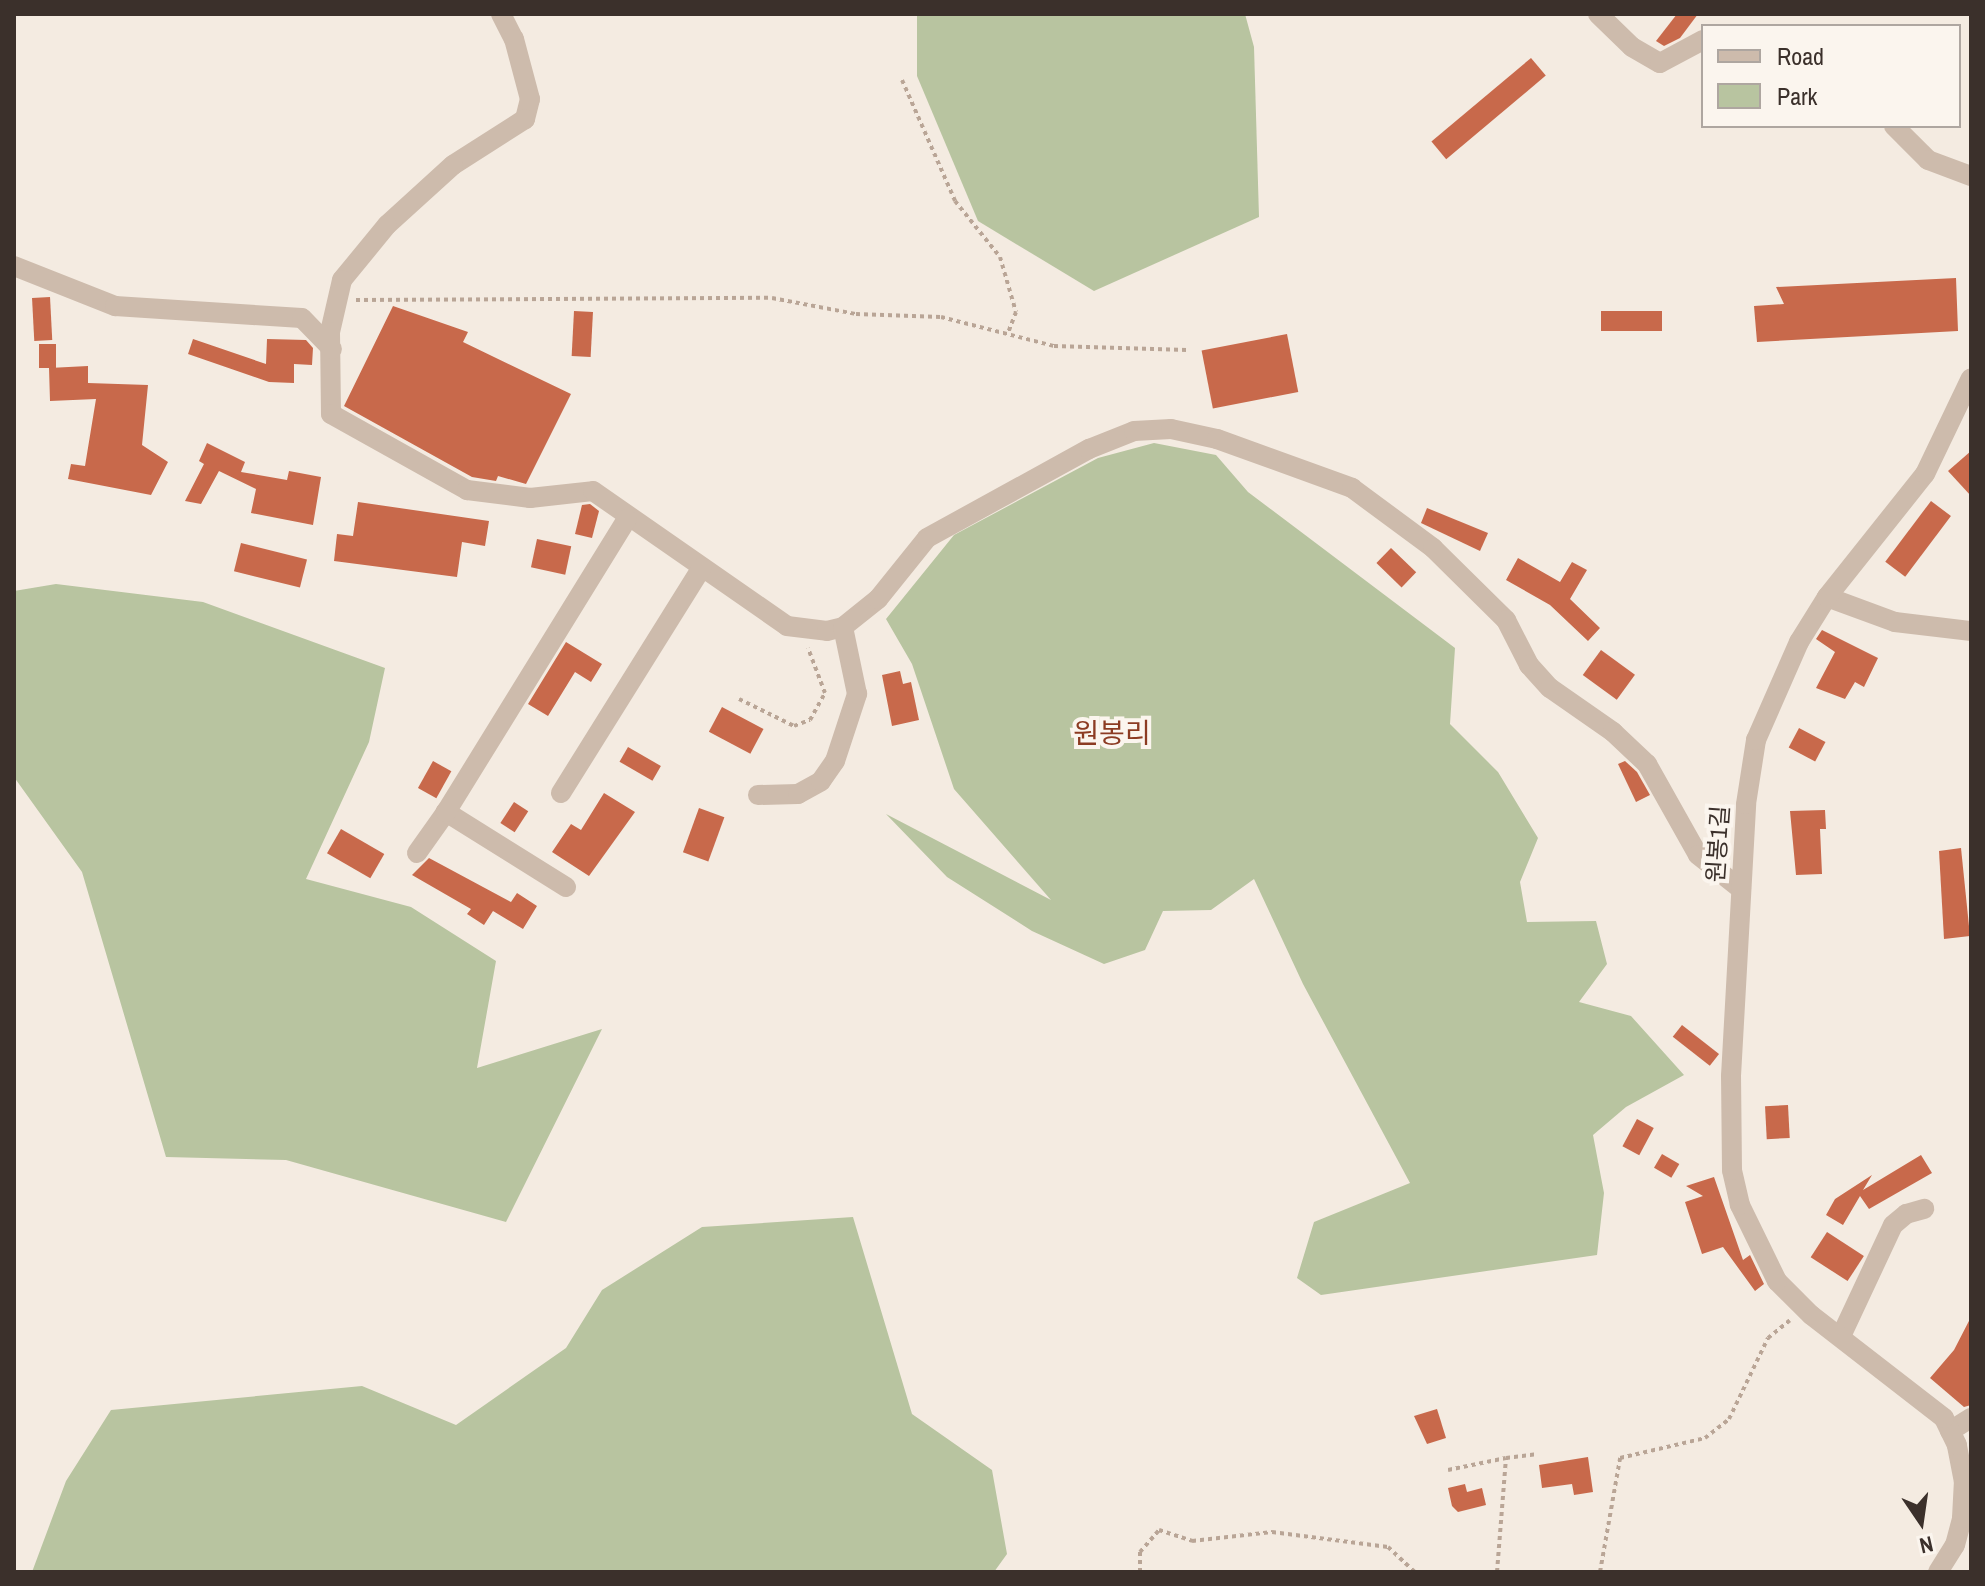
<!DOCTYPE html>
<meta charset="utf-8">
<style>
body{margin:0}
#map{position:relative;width:1985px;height:1586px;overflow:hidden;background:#f4ebe1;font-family:"Archivo Narrow","Noto Sans KR",sans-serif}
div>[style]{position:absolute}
.green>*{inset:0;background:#b8c4a0}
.building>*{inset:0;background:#c8694b;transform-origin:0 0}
.path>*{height:4px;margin-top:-2px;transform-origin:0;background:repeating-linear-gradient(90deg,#b9a596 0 4px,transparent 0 8px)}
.minor>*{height:20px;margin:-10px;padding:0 10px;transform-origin:10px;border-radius:10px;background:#cdbbac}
span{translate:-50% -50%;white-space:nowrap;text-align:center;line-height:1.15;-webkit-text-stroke:8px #fbf5ee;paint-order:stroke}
.street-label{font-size:24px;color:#3b302b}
.quarter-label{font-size:28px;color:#8c3b22}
.frame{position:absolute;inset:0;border:16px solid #3b302b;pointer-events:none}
.legend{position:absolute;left:1701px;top:24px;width:260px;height:104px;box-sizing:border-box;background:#fbf5ee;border:2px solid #aea6a0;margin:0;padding:10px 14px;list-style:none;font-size:24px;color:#3b302b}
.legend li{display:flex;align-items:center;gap:16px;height:40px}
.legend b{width:40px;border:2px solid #aea6a0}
.north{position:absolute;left:1881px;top:1482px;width:80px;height:80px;-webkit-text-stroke:6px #fbf5ee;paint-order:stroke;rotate:167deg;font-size:22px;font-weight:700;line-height:32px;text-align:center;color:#3b302b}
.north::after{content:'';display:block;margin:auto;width:28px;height:36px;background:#3b302b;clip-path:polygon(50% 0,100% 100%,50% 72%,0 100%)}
</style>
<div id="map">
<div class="green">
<i style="clip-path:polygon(917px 14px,1245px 14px,1254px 47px,1259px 217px,1094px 291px,978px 221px,917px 76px)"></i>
<i style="clip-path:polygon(1154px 443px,1216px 455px,1248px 492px,1455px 648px,1450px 724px,1498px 772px,1538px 838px,1520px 882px,1527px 922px,1596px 921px,1607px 964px,1579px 1002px,1631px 1016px,1684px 1075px,1626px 1107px,1593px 1135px,1604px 1193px,1597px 1255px,1321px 1295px,1297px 1278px,1314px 1222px,1410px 1183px,1303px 984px,1254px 879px,1211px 910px,1163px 911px,1145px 950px,1104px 964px,1032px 931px,947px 877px,886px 814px,1051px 900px,954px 789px,912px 664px,886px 619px,954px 535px,1098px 458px)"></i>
<i style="clip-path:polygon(56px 584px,203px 602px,385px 668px,369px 742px,306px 879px,411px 907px,496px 961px,477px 1068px,602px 1029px,506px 1222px,286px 1160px,166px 1157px,82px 872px,14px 777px,14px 591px)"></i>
<i style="clip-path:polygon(853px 1217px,912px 1414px,992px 1470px,1007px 1554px,994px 1572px,32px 1572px,66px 1481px,111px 1410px,362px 1386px,456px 1425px,566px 1348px,602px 1290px,702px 1227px)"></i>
</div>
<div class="building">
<i style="clip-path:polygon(1677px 14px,1698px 14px,1680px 38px,1664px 46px,1656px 41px)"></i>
<i style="left:1531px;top:58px;width:23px;height:130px;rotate:50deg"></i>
<i style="clip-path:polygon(1956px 278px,1958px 331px,1757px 342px,1754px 306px,1784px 304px,1776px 287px)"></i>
<i style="left:50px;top:297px;width:43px;height:18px;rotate:87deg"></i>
<i style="clip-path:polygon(393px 306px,468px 332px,463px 342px,571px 394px,526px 484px,498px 476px,496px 481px,472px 477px,344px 406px)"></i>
<i style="left:574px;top:311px;width:19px;height:45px;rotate:3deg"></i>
<i style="left:1601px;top:311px;width:61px;height:20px"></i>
<i style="left:1287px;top:334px;width:59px;height:87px;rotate:79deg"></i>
<i style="clip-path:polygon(193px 339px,266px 364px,267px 339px,306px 340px,313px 348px,312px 365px,294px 364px,294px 383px,269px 382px,188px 354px)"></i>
<i style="left:39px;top:344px;width:17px;height:24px"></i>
<i style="clip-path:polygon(88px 366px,88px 383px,148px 385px,142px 445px,168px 462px,151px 495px,68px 479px,71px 464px,85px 466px,96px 399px,50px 401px,49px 368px)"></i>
<i style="clip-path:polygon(207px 443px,245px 462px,241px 472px,287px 480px,289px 471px,321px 477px,313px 525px,251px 513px,256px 489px,219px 471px,201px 504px,185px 501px,204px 464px,199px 461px)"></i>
<i style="clip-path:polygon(1971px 451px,1971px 496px,1948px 471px)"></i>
<i style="left:1931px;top:501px;width:25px;height:76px;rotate:37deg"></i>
<i style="clip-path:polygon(358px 502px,489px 521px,485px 546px,462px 542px,457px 577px,334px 561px,337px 534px,353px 536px)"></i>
<i style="clip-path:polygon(590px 504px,599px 511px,592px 538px,575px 534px,582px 505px)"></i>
<i style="clip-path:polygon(1427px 508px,1488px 533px,1480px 551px,1421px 523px)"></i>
<i style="left:537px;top:539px;width:35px;height:29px;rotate:12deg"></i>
<i style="left:241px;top:543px;width:68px;height:29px;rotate:14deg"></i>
<i style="left:1391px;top:548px;width:35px;height:21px;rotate:44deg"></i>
<i style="clip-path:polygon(1518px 558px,1560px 582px,1572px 562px,1587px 570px,1570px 599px,1600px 628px,1588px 641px,1550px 605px,1506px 580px)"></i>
<i style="clip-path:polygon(1822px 630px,1878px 658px,1864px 687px,1855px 682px,1845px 699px,1816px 688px,1835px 652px,1816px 639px)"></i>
<i style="clip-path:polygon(566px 642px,602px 664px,591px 682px,575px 672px,548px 716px,528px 704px)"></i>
<i style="left:1601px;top:650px;width:42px;height:31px;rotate:36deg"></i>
<i style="clip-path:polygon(900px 671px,903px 684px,911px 682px,919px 720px,892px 726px,882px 675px)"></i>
<i style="left:722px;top:707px;width:47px;height:28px;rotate:28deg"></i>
<i style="left:1799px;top:728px;width:30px;height:22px;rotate:28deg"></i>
<i style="left:628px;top:747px;width:38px;height:17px;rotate:30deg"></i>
<i style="left:433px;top:761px;width:21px;height:31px;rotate:29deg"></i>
<i style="clip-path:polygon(1625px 761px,1637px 772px,1650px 795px,1636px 802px,1618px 764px)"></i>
<i style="clip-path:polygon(604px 793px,635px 812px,589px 876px,552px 852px,571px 824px,581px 830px)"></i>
<i style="left:514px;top:802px;width:17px;height:25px;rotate:33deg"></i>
<i style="left:699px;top:808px;width:27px;height:47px;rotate:20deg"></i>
<i style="clip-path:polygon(1825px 810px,1826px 829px,1820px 829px,1822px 874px,1796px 875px,1790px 811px)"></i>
<i style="left:341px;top:829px;width:50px;height:28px;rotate:30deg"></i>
<i style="clip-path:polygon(1961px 848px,1970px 936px,1944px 939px,1939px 851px)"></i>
<i style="clip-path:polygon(429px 858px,511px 902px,517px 893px,537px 906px,523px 929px,493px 911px,484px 925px,467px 914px,471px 909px,412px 875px)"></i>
<i style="left:1682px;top:1025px;width:47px;height:15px;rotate:38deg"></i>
<i style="left:1788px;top:1105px;width:33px;height:23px;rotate:87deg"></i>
<i style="left:1637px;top:1119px;width:19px;height:31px;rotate:28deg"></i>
<i style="left:1662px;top:1154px;width:20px;height:16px;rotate:30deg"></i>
<i style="clip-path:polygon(1921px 1155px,1932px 1173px,1869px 1209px,1860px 1196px,1843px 1225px,1826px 1215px,1835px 1199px,1872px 1175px,1863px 1190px)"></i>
<i style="clip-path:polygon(1714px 1177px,1743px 1260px,1750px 1255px,1764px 1284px,1755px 1291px,1723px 1247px,1702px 1254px,1685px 1202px,1703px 1196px,1686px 1186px)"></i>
<i style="left:1827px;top:1232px;width:44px;height:30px;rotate:33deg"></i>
<i style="clip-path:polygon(1971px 1317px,1971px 1405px,1964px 1407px,1930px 1378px,1954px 1350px)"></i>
<i style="clip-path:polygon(1437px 1409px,1446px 1438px,1427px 1444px,1414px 1416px)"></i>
<i style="clip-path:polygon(1588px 1457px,1593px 1492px,1574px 1495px,1572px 1484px,1542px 1488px,1539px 1465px)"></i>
<i style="clip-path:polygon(1465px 1484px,1467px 1492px,1482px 1488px,1486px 1505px,1458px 1512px,1452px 1506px,1448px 1488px)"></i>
</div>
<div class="path">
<i style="left:902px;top:80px;width:132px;rotate:66.3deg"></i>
<i style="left:955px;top:201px;width:72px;rotate:51.2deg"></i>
<i style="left:1000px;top:257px;width:57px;rotate:73.8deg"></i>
<i style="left:1016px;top:312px;width:22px;rotate:111deg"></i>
<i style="left:356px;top:300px;width:416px;rotate:-0.3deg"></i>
<i style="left:772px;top:298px;width:86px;rotate:10.8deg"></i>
<i style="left:856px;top:314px;width:85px;rotate:2deg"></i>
<i style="left:941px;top:317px;width:117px;rotate:14.4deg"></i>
<i style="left:1054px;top:346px;width:133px;rotate:1.7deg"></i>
<i style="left:739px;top:699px;width:61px;rotate:26.1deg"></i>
<i style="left:794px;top:726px;width:17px;rotate:-21deg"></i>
<i style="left:810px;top:720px;width:31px;rotate:-61deg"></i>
<i style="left:825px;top:693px;width:48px;rotate:-110.7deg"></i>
<i style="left:1448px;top:1470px;width:59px;rotate:-11.7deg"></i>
<i style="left:1140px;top:1572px;width:20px;rotate:-90deg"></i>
<i style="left:1140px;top:1552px;width:29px;rotate:-49deg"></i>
<i style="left:1159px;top:1530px;width:35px;rotate:18deg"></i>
<i style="left:1192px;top:1541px;width:81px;rotate:-6.4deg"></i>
<i style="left:1272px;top:1532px;width:117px;rotate:7.4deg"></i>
<i style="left:1388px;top:1547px;width:37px;rotate:43deg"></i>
<i style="left:1497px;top:1572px;width:114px;rotate:-85.5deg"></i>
<i style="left:1506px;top:1458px;width:32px;rotate:-7deg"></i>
<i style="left:1600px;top:1572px;width:116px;rotate:-80deg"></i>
<i style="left:1620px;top:1458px;width:87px;rotate:-13.2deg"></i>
<i style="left:1705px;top:1438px;width:31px;rotate:-38deg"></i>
<i style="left:1729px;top:1419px;width:90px;rotate:-64.3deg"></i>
<i style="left:1768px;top:1338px;width:28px;rotate:-39deg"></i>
</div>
<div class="minor">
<i style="left:501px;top:14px;width:28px;rotate:63deg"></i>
<i style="left:514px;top:39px;width:62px;rotate:75.1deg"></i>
<i style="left:530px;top:99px;width:21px;rotate:104deg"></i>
<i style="left:525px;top:119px;width:85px;rotate:147.4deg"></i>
<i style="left:453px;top:165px;width:89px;rotate:137.7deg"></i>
<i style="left:387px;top:225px;width:71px;rotate:129.3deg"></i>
<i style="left:342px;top:280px;width:53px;rotate:103deg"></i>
<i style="left:330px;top:332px;width:82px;rotate:89.3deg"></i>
<i style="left:331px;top:414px;width:156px;rotate:29.2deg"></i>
<i style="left:467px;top:490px;width:64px;rotate:7.2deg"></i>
<i style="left:530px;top:498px;width:63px;rotate:-6.3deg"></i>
<i style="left:593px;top:491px;width:236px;rotate:34.8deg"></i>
<i style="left:787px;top:626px;width:40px;rotate:7.1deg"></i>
<i style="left:827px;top:631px;width:16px;rotate:-14deg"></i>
<i style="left:843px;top:627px;width:45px;rotate:-38.7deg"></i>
<i style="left:878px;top:599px;width:78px;rotate:-51.2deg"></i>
<i style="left:927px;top:538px;width:185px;rotate:-28.8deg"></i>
<i style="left:1089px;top:449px;width:48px;rotate:-21.8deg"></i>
<i style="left:1134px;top:431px;width:37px;rotate:-3deg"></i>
<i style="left:1171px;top:429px;width:47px;rotate:12.3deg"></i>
<i style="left:1217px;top:439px;width:144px;rotate:19.9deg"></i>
<i style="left:1352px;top:488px;width:101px;rotate:36.5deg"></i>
<i style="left:1433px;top:548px;width:103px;rotate:44.6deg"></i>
<i style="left:1506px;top:620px;width:51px;rotate:62.9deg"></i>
<i style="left:1529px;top:665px;width:31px;rotate:48deg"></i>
<i style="left:1550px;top:688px;width:77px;rotate:34.9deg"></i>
<i style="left:1613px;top:732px;width:47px;rotate:43.3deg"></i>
<i style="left:1647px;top:764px;width:104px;rotate:60.7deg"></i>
<i style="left:1698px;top:855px;width:55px;rotate:38.3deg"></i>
<i style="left:1598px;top:14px;width:47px;rotate:44.1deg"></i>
<i style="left:1632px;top:47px;width:32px;rotate:30deg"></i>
<i style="left:1660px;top:63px;width:49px;rotate:-28.1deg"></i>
<i style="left:1894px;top:126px;width:48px;rotate:45deg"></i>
<i style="left:1928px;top:160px;width:46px;rotate:20.4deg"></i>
<i style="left:14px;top:266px;width:109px;rotate:21.6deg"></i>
<i style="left:115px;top:306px;width:187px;rotate:3.7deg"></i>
<i style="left:302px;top:318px;width:43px;rotate:45.9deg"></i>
<i style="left:1827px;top:597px;width:72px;rotate:20.2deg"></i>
<i style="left:1895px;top:622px;width:77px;rotate:6.8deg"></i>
<i style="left:561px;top:793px;width:266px;rotate:-58deg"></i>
<i style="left:758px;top:795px;width:40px;rotate:-1.4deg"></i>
<i style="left:798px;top:794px;width:26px;rotate:-29deg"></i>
<i style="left:821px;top:781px;width:24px;rotate:-55deg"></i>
<i style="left:835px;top:761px;width:71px;rotate:-71.8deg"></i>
<i style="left:857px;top:694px;width:68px;rotate:-101.8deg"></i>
<i style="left:417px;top:853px;width:50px;rotate:-54.7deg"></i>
<i style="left:566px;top:887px;width:142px;rotate:-148deg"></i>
<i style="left:446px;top:812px;width:344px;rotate:-58.3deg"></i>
<i style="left:1842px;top:1334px;width:120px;rotate:-64.9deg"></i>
<i style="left:1893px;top:1225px;width:17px;rotate:-40deg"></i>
<i style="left:1906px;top:1214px;width:19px;rotate:-16deg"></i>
<i style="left:1950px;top:1431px;width:25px;rotate:-32deg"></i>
<i style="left:1938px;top:1572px;width:32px;rotate:-58deg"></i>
<i style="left:1955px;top:1545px;width:28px;rotate:-75deg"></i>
<i style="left:1962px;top:1518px;width:36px;rotate:-87deg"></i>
<i style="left:1964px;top:1482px;width:38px;rotate:-101deg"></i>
<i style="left:1957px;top:1445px;width:30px;rotate:-116deg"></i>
<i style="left:1944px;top:1418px;width:168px;rotate:-142.2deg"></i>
<i style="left:1811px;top:1315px;width:48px;rotate:-135deg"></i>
<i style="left:1777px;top:1281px;width:85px;rotate:-116deg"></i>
<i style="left:1740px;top:1205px;width:36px;rotate:-103deg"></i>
<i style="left:1732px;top:1170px;width:94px;rotate:-90.6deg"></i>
<i style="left:1731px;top:1076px;width:272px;rotate:-86.8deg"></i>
<i style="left:1746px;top:804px;width:65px;rotate:-81.1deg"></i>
<i style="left:1756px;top:740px;width:107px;rotate:-66.3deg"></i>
<i style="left:1799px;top:642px;width:53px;rotate:-58.1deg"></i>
<i style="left:1827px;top:597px;width:157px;rotate:-51.5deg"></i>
<i style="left:1925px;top:474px;width:106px;rotate:-64.4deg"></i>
</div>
<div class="street-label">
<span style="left:1718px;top:844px;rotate:-86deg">원봉1길</span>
</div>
<div class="quarter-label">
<span style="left:1112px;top:733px">원봉리</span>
</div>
<div class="frame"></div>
<ul class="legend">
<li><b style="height:10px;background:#cdbbac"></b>Road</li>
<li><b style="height:22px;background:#b8c4a0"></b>Park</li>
</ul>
<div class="north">N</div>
</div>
